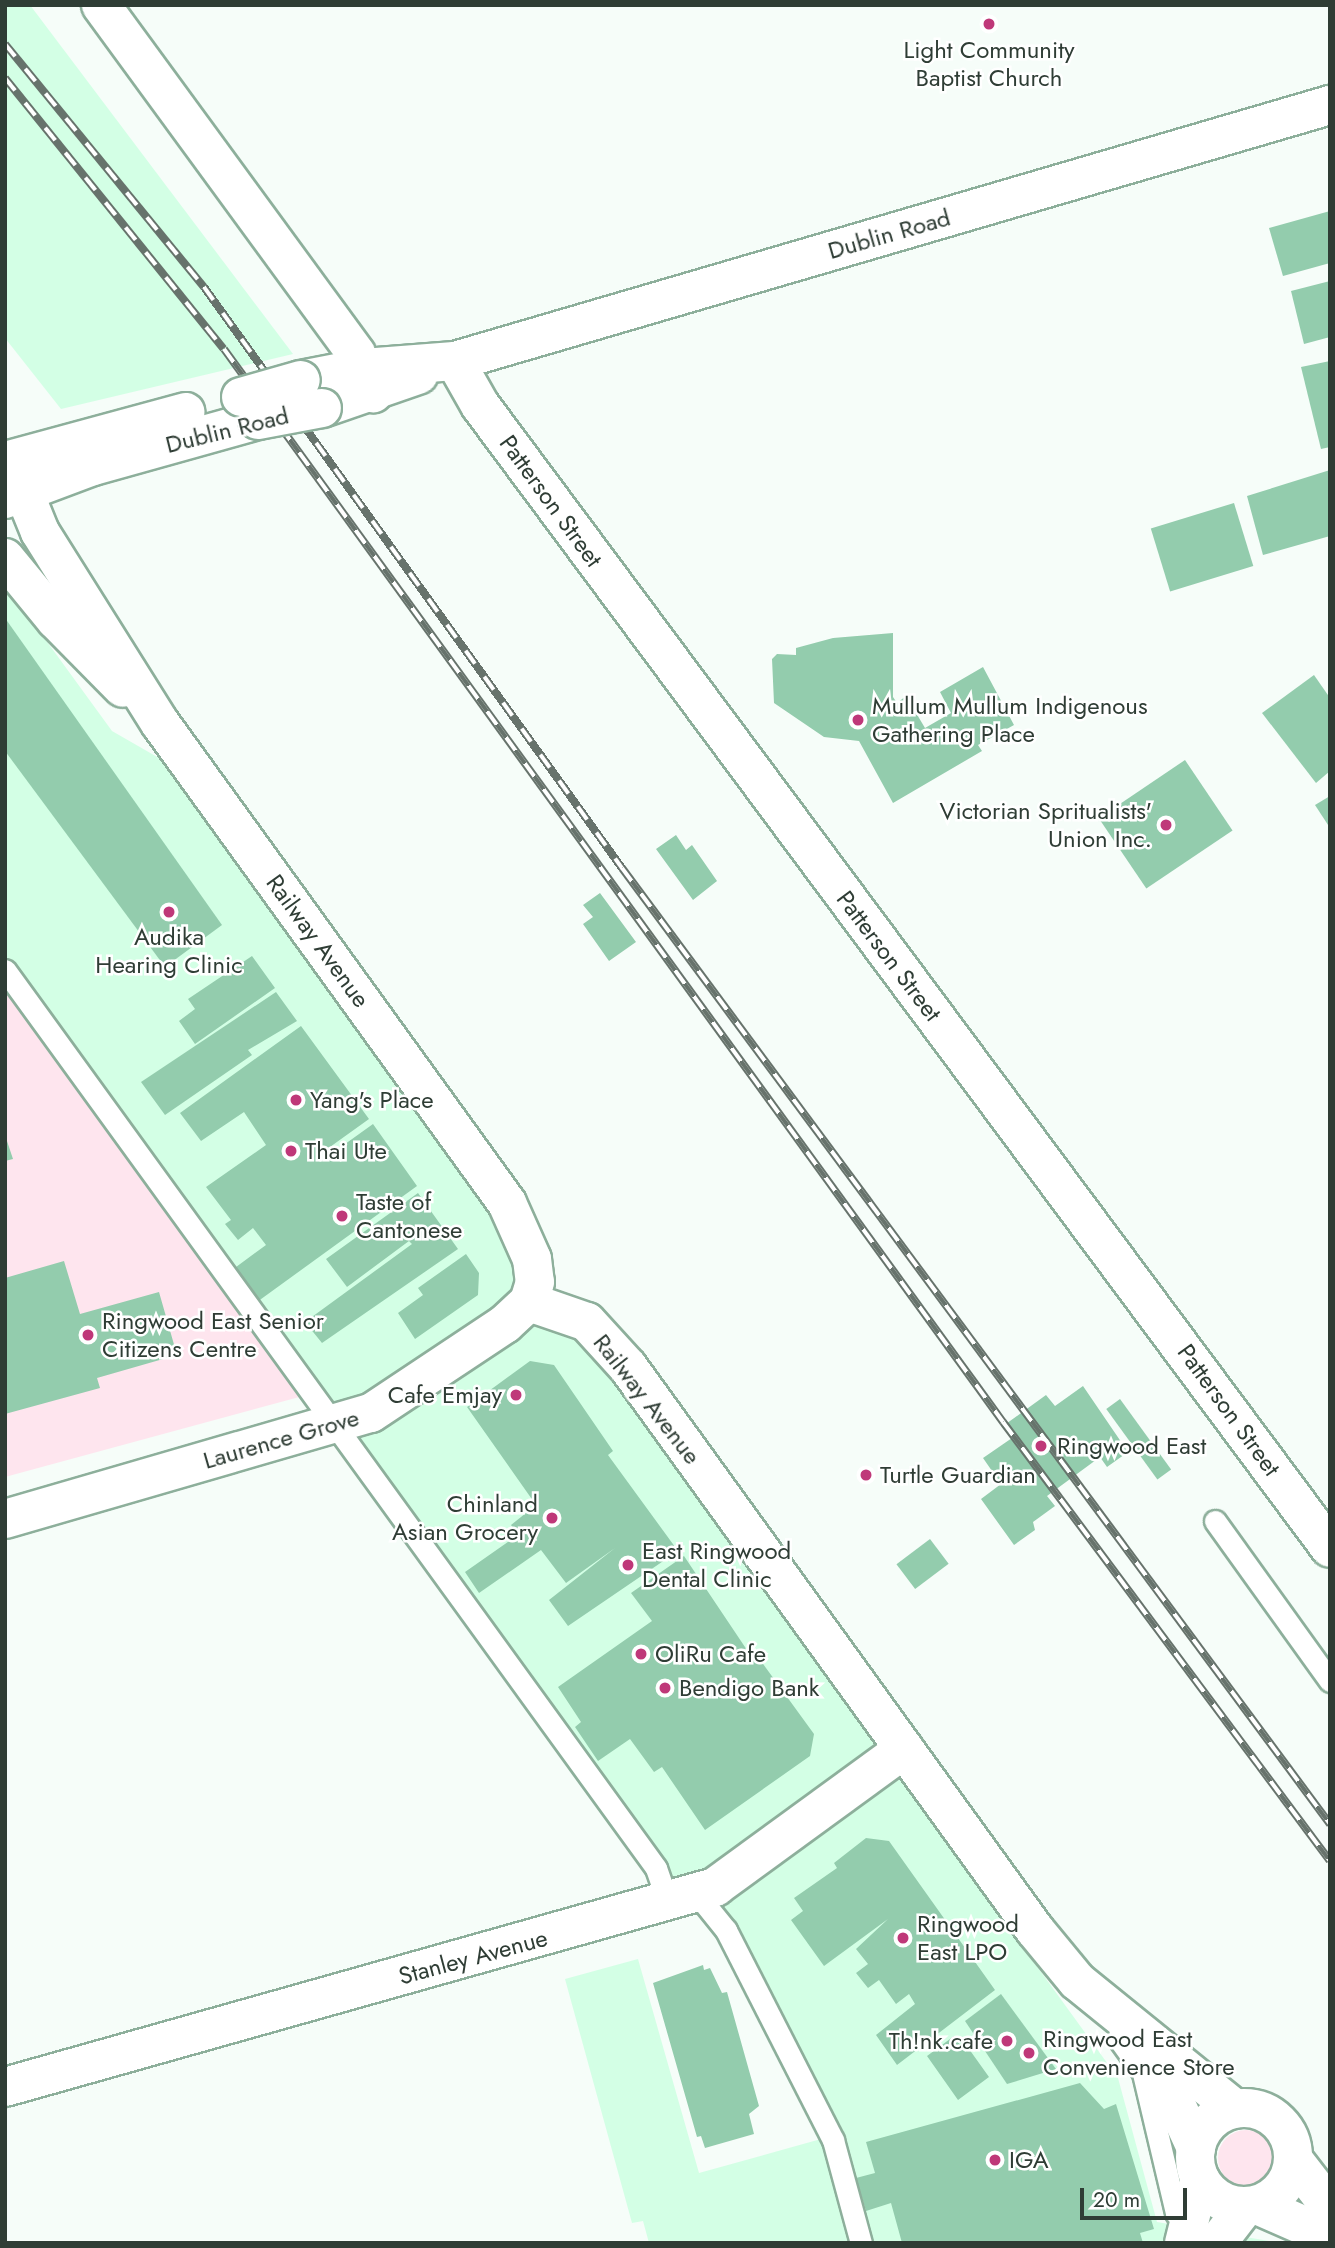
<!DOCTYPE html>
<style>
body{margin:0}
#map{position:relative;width:1335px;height:2248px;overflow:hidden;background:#f6fdf9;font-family:Jost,sans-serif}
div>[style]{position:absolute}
.built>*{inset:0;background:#d3ffe5}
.green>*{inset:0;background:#fee5ee}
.round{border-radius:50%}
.building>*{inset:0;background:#93ccad;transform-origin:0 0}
.roads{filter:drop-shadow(2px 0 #8daf9b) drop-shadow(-2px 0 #8daf9b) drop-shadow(0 2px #8daf9b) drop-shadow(0 -2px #8daf9b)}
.service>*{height:21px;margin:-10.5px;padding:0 10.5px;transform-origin:10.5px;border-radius:10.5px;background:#fff}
.minor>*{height:38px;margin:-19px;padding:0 19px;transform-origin:19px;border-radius:19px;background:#fff}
.minor>.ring{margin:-19px;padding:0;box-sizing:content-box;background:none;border:38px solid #fff;border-radius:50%}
.secondary>*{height:38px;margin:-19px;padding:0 19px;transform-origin:19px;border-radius:19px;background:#fff}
.rail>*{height:8px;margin-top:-4px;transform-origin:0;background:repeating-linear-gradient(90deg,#fff 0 16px,#67736c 0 32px);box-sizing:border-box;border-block:2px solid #67736c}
.bridges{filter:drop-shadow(2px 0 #8daf9b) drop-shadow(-2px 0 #8daf9b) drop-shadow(0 2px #8daf9b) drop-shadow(0 -2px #8daf9b)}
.secondary-bridge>*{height:38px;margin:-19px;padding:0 19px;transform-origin:19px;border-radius:19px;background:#fff}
.dots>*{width:19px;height:19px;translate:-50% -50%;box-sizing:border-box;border:4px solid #fff;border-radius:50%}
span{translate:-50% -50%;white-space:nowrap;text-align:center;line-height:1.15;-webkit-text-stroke:5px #fff;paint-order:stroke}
.poi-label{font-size:24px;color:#2f3d35}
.left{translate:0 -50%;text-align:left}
.right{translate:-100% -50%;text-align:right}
.street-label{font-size:24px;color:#2f3d35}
.frame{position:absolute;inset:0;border:7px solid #2f3d35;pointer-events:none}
.scale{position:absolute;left:1080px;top:2188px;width:107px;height:32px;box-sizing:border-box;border:4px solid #2f3d35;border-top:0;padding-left:9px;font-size:21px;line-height:24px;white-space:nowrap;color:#2f3d35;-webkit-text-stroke:5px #fff;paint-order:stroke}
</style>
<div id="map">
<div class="built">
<i style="clip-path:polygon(5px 5px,30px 5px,293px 354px,61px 409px,5px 338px)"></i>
<i style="clip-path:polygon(5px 584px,112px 731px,159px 758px,1118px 2078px,1157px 2222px,1281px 2243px,649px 2243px,643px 2221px,632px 2223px,565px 1979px,638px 1959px,699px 2173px,821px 2139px,720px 1936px,638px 1859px,5px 985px)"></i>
</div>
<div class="green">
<i style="clip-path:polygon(5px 985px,303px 1396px,5px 1477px)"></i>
<i class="round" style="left:1218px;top:2130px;width:56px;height:56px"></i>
</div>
<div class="building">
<i style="clip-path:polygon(1330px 211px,1330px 263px,1283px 276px,1269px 228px)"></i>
<i style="clip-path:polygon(1330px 281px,1330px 337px,1304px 344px,1291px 291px)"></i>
<i style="clip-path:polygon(1330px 361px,1330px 447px,1321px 449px,1301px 367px)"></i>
<i style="clip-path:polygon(1330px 470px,1330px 536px,1263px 555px,1247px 496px)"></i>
<i style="left:1234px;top:503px;width:66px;height:87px;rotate:73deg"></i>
<i style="clip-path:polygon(5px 618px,222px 925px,165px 967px,5px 751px)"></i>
<i style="clip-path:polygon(893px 633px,893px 697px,897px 703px,906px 696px,925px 728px,951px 713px,940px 692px,983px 667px,1014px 725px,978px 745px,982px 751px,893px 803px,859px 741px,824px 737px,774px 703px,772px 659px,777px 654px,796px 655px,796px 648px,833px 638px)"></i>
<i style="clip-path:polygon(1314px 675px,1330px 698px,1330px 771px,1316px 783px,1262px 713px)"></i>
<i style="left:1185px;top:760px;width:85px;height:104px;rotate:56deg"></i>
<i style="clip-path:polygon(1330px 796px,1330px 828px,1315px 805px)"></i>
<i style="clip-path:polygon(676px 835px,686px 850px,692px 845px,717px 881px,693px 900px,656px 849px)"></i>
<i style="clip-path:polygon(600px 893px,636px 942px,609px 961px,583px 924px,593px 917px,583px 905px)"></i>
<i style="clip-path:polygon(252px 956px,275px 988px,195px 1044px,179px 1021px,195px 1009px,188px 999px)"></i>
<i style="clip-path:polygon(276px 992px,297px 1021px,248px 1050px,252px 1055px,165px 1115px,141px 1082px)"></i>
<i style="clip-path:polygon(301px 1026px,369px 1119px,316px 1157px,320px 1162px,373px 1124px,417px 1186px,257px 1302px,232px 1270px,266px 1245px,253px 1228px,238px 1240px,225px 1224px,231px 1220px,206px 1187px,266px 1145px,244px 1112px,201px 1141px,180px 1113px)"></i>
<i style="clip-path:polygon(5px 1135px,13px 1159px,5px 1161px)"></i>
<i style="clip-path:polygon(418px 1193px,458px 1249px,322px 1343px,305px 1322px,412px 1244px,409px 1241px,347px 1287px,326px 1259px)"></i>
<i style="clip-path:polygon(466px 1254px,479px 1273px,478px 1295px,415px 1339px,398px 1313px,423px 1295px,418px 1288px)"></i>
<i style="clip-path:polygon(64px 1261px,80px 1314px,159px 1292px,177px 1355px,97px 1378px,100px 1388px,5px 1414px,5px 1278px)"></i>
<i style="clip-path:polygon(530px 1361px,554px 1365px,613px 1451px,608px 1455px,678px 1551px,568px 1626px,549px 1600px,615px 1548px,566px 1583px,541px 1550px,479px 1593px,465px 1572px,518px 1535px,511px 1525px,536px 1505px,467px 1407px)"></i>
<i style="clip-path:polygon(1083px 1386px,1128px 1452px,1107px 1467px,1100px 1457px,1047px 1496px,1055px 1506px,1033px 1522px,1035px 1530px,1014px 1545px,981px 1499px,1001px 1484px,983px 1458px,1012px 1438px,1003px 1426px,1046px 1395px,1055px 1406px)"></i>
<i style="left:1120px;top:1399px;width:87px;height:17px;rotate:54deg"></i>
<i style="left:930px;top:1539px;width:31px;height:42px;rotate:53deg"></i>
<i style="clip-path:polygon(684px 1556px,749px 1653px,753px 1650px,814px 1734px,810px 1756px,705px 1830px,662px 1767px,654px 1772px,630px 1739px,598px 1761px,575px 1727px,581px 1722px,558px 1687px,652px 1621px,631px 1593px)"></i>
<i style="clip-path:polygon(866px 1838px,889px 1841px,995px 1990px,897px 2065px,876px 2035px,915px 2004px,909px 1994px,896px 2004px,879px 1980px,868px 1988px,856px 1973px,868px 1964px,856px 1949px,888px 1919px,824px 1966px,791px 1920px,803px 1911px,794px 1898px,837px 1868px,834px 1863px)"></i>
<i style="clip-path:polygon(703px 1965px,704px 1970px,710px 1968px,722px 1993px,727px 1992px,759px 2106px,749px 2114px,754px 2134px,705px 2148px,701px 2136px,697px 2137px,653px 1983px)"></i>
<i style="clip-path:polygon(1001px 1994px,1056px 2069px,1007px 2084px,965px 2021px)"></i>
<i style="clip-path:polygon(954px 2036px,965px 2052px,969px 2049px,989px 2077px,958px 2100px,927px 2056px)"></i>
<i style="clip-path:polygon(1080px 2083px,1104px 2109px,1116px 2104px,1154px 2229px,1140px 2233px,1143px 2243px,902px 2243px,891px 2203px,866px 2211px,856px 2178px,875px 2173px,866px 2142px)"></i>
</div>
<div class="roads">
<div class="service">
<i style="left:5px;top:970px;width:1109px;rotate:54.06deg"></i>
<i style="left:656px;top:1868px;width:37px;rotate:71deg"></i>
<i style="left:1215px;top:1521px;width:197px;rotate:54.3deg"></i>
<i style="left:696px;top:1893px;width:48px;rotate:51deg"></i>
<i style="left:726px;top:1930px;width:236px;rotate:63deg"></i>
<i style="left:833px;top:2140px;width:107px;rotate:74.8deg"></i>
<i style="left:1142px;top:2069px;width:148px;rotate:76.7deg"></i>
<i style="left:1176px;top:2213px;width:18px;rotate:49deg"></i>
</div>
<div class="minor">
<i style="left:101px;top:5px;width:432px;rotate:53.8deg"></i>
<i style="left:356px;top:354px;width:43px;rotate:66.4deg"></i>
<i style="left:455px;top:361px;width:51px;rotate:60.4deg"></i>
<i style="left:480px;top:405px;width:1424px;rotate:53.36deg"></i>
<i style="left:12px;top:463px;width:74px;rotate:67.9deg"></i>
<i style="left:40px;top:532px;width:226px;rotate:57.9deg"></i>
<i style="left:160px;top:723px;width:592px;rotate:54.14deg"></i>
<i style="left:507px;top:1203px;width:61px;rotate:65.9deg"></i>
<i style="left:532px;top:1259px;width:23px;rotate:83deg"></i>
<i style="left:535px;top:1282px;width:21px;rotate:107deg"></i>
<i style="left:5px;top:558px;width:80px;rotate:50.6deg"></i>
<i style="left:56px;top:620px;width:95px;rotate:45.4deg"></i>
<i style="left:529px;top:1302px;width:61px;rotate:19deg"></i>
<i style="left:587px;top:1322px;width:61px;rotate:47.7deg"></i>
<i style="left:628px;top:1367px;width:695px;rotate:54.14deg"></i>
<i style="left:1035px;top:1930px;width:66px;rotate:50.5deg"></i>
<i style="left:1077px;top:1981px;width:203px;rotate:39deg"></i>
<i style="left:5px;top:1519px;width:381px;rotate:-16.2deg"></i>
<i style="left:371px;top:1413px;width:161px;rotate:-33.6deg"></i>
<i style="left:505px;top:1324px;width:33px;rotate:-43deg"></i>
<i style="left:1128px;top:2037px;width:80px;rotate:54.1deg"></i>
<i style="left:1175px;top:2102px;width:51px;rotate:65.5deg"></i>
<i style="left:5px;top:2087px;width:738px;rotate:-15.73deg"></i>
<i style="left:715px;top:1887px;width:234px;rotate:-36.1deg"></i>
<i class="ring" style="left:1195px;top:2108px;width:60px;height:60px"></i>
<i style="left:1293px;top:2159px;width:61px;rotate:52.4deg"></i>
<i style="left:1257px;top:2205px;width:80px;rotate:23.7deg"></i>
<i style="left:1184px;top:2243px;width:66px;rotate:-76deg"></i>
<i style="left:1217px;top:2243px;width:46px;rotate:-52.1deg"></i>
</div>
<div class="secondary">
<i style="left:301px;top:380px;width:63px;rotate:-11deg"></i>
<i style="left:363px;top:368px;width:92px;rotate:-4.4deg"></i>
<i style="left:455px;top:361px;width:912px;rotate:-16.31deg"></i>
<i style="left:322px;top:408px;width:102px;rotate:-19deg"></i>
<i style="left:5px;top:461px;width:187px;rotate:-15.2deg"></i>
<i style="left:5px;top:499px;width:94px;rotate:-20.6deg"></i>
<i style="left:93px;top:466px;width:171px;rotate:-15.6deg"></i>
</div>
</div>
<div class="rail">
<i style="left:5px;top:44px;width:314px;rotate:50.7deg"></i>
<i style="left:204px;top:287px;width:716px;rotate:54.27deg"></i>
<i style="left:622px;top:868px;width:1190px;rotate:53.48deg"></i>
<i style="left:5px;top:78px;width:348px;rotate:51.1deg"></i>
<i style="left:224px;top:349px;width:1326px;rotate:54.02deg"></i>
<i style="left:1003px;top:1422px;width:547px;rotate:53.32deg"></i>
</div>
<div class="bridges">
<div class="secondary-bridge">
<i style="left:241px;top:397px;width:62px;rotate:-15.8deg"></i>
<i style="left:258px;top:420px;width:65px;rotate:-10.6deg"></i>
</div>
</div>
<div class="dots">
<i style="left:989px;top:24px;background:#bf3879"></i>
<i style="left:858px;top:720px;background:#bf3879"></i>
<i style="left:1166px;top:825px;background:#bf3879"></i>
<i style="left:169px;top:912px;background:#bf3879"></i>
<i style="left:296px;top:1100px;background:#bf3879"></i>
<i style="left:291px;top:1151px;background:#bf3879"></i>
<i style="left:342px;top:1216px;background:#bf3879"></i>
<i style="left:88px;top:1335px;background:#bf3879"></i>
<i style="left:516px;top:1395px;background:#bf3879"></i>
<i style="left:1041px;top:1446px;background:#bf3879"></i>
<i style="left:866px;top:1475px;background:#bf3879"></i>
<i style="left:552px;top:1518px;background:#bf3879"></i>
<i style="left:628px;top:1565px;background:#bf3879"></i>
<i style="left:641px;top:1654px;background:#bf3879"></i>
<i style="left:665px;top:1688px;background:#bf3879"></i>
<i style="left:903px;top:1938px;background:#bf3879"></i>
<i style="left:1007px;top:2041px;background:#bf3879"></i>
<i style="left:1029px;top:2053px;background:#bf3879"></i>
<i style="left:995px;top:2160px;background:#bf3879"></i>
</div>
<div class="poi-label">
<span style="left:989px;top:64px">Light Community<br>Baptist Church</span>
<span class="left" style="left:872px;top:720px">Mullum Mullum Indigenous<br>Gathering Place</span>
<span class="right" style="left:1152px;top:825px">Victorian Spritualists'<br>Union Inc.</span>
<span style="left:169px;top:951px">Audika<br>Hearing Clinic</span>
<span class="left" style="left:310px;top:1100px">Yang's Place</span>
<span class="left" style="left:305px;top:1151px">Thai Ute</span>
<span class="left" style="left:356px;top:1216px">Taste of<br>Cantonese</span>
<span class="left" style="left:102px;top:1335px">Ringwood East Senior<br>Citizens Centre</span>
<span class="right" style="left:502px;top:1395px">Cafe Emjay</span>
<span class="left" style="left:1057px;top:1446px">Ringwood East</span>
<span class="left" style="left:880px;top:1475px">Turtle Guardian</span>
<span class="right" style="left:538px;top:1518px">Chinland<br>Asian Grocery</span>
<span class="left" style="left:642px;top:1565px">East Ringwood<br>Dental Clinic</span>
<span class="left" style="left:655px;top:1654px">OliRu Cafe</span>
<span class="left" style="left:679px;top:1688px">Bendigo Bank</span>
<span class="left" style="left:917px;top:1938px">Ringwood<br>East LPO</span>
<span class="left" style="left:1043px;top:2053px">Ringwood East<br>Convenience Store</span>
<span class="right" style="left:993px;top:2041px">Th!nk.cafe</span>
<span class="left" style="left:1009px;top:2160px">IGA</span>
</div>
<div class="street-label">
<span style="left:889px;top:234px;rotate:-16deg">Dublin Road</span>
<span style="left:227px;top:430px;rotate:-14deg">Dublin Road</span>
<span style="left:551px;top:501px;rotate:54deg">Patterson Street</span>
<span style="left:318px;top:941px;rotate:54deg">Railway Avenue</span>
<span style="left:889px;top:956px;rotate:53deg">Patterson Street</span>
<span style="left:647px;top:1399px;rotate:52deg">Railway Avenue</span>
<span style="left:1229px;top:1410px;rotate:54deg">Patterson Street</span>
<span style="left:281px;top:1439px;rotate:-16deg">Laurence Grove</span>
<span style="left:473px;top:1957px;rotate:-15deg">Stanley Avenue</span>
</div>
<div class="frame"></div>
<div class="scale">20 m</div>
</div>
